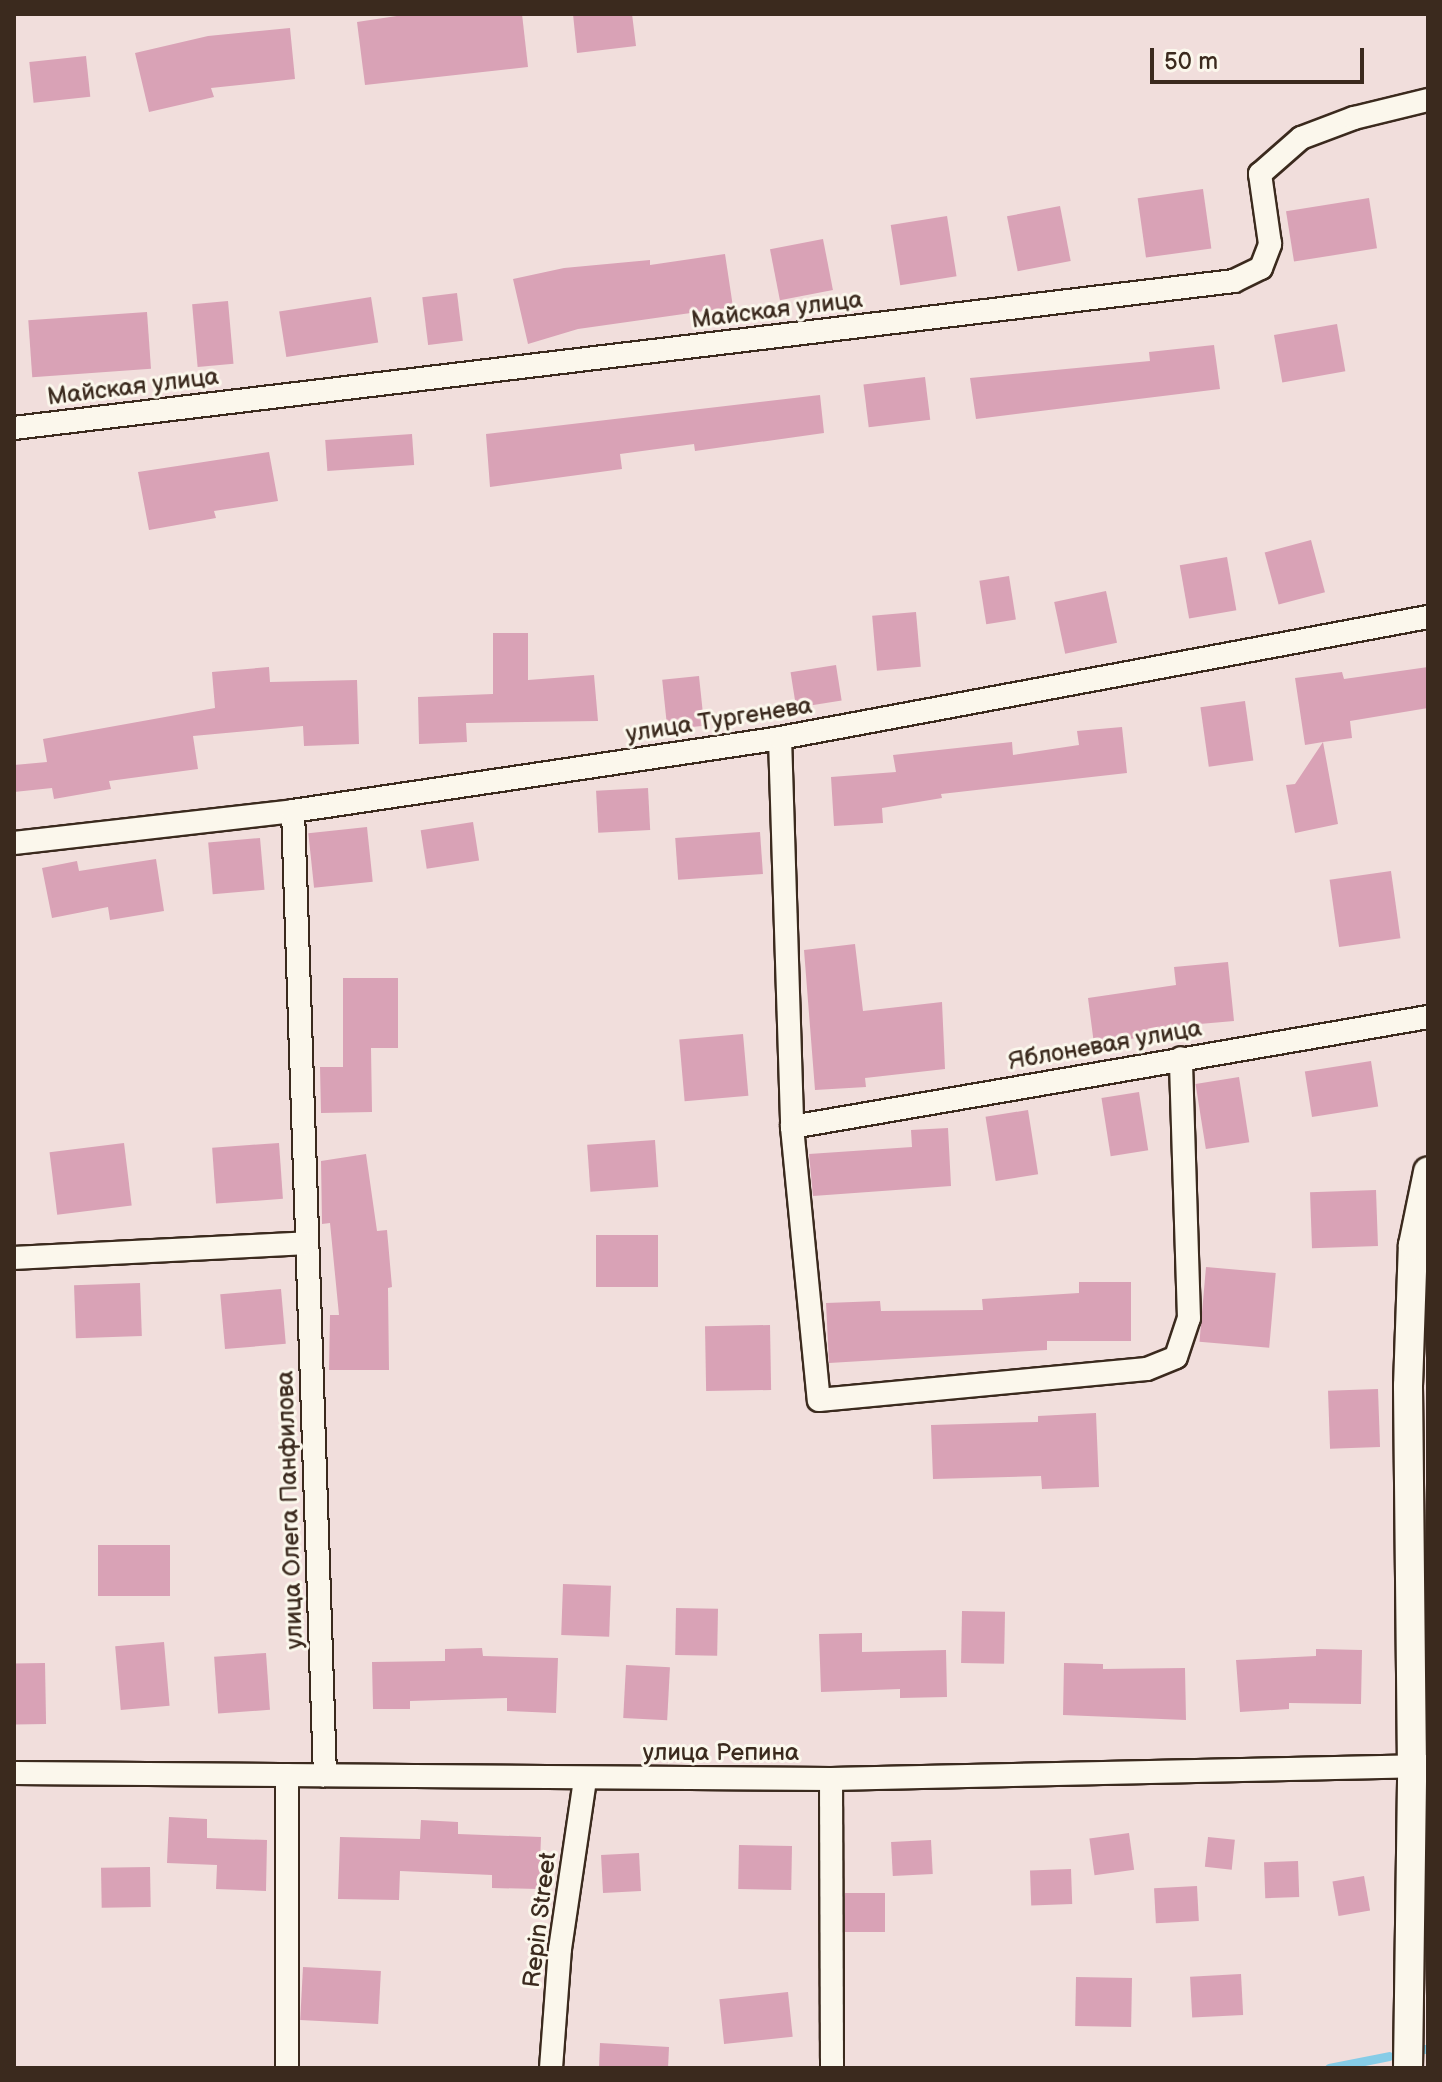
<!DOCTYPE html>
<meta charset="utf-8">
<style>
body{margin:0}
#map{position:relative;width:1442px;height:2082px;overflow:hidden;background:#f1dedc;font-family:"Balsamiq Sans",sans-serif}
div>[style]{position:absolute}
.stream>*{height:9px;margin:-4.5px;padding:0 4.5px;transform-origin:4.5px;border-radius:4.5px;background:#86cce7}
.building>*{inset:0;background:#d9a2b6;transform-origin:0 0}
.roads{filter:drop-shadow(2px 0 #3b2a1e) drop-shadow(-2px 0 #3b2a1e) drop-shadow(0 2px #3b2a1e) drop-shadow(0 -2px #3b2a1e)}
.minor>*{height:22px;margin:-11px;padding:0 11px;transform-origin:11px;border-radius:11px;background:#fbf7ec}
.tertiary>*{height:28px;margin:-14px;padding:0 14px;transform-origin:14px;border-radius:14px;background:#fbf7ec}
span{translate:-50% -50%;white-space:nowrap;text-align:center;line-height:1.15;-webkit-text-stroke:6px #fbf7ec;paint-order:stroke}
.street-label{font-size:24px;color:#3b2a1e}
.frame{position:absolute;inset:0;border:16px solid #3b2a1e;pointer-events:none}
.scale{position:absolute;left:1150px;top:48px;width:214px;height:36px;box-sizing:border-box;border:4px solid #3b2a1e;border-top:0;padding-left:10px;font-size:24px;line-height:28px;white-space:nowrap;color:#3b2a1e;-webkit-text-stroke:6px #fbf7ec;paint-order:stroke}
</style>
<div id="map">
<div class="stream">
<i style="left:1424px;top:2049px;width:4px"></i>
<i style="left:1329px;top:2068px;width:61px;rotate:-11.3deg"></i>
</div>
<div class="building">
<i style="clip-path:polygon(410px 14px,522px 14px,528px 67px,365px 85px,357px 22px)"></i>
<i style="clip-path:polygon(573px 14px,632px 14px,636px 46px,577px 53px)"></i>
<i style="clip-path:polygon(290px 28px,295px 79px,211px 88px,214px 97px,149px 112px,135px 53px,208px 36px)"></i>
<i style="left:86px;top:56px;width:41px;height:57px;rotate:84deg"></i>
<i style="left:1203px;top:189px;width:60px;height:66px;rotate:82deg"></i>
<i style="left:1369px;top:198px;width:51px;height:84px;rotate:81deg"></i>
<i style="left:1060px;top:206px;width:56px;height:54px;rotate:79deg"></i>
<i style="left:947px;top:216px;width:61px;height:57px;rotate:81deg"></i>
<i style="left:823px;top:239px;width:52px;height:54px;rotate:79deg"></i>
<i style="clip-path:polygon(725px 254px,733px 307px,578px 329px,528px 344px,513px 279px,564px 268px,650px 260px,650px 265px)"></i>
<i style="left:457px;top:293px;width:48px;height:35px;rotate:83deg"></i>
<i style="left:371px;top:297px;width:46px;height:93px;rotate:81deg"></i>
<i style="left:228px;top:301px;width:63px;height:36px;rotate:85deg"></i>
<i style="left:147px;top:312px;width:57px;height:119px;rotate:86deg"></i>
<i style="left:1337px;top:324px;width:48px;height:64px;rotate:80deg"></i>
<i style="clip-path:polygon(1214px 345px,1220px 389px,976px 419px,970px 378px,1150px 361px,1149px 352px)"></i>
<i style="left:925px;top:377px;width:43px;height:62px;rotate:83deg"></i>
<i style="clip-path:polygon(820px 395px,824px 433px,695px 451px,694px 444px,620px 454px,622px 469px,490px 487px,486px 434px)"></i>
<i style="left:412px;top:434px;width:31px;height:87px;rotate:86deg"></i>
<i style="clip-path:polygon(269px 452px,278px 501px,214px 511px,216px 518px,149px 530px,138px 472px)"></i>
<i style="left:1311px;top:540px;width:54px;height:48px;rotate:75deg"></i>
<i style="left:1227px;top:557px;width:54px;height:48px;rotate:80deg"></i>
<i style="left:1009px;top:576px;width:44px;height:30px;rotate:81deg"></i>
<i style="left:1106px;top:591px;width:53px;height:53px;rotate:78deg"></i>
<i style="left:916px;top:612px;width:55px;height:44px;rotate:85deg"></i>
<i style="clip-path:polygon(493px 633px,528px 633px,528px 680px,594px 675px,598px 721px,466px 723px,467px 742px,419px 744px,418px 697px,493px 694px)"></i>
<i style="left:836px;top:665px;width:36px;height:46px;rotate:81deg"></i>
<i style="clip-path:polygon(269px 667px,270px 682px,357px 680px,359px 744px,304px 746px,303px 726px,193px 736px,198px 769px,109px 781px,111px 789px,54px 799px,52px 788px,14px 792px,14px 765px,47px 762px,43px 739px,215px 708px,212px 672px)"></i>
<i style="clip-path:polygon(1428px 667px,1428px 708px,1350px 721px,1352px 738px,1323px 742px,1338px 824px,1295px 833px,1286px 785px,1295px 784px,1323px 742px,1305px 745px,1295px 678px,1342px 672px,1344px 679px)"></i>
<i style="left:699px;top:676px;width:50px;height:37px;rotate:84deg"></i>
<i style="left:1245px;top:701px;width:60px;height:45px;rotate:82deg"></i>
<i style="clip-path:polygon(1122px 727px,1127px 773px,941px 794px,942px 798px,882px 808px,883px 823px,834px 826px,831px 777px,896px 772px,893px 755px,1012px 742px,1013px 755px,1079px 745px,1077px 731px)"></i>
<i style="left:648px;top:788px;width:42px;height:52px;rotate:87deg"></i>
<i style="left:473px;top:822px;width:39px;height:53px;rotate:81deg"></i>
<i style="left:367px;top:827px;width:55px;height:59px;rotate:84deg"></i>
<i style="left:760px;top:832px;width:42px;height:85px;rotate:86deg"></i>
<i style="left:260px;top:838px;width:52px;height:52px;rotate:85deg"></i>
<i style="clip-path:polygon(156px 859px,164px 911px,110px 920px,108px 907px,52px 918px,42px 868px,77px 861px,79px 871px)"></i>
<i style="left:1391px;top:871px;width:68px;height:62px;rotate:82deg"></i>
<i style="clip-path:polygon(855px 944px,863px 1011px,942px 1002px,945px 1069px,865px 1078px,866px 1087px,815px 1090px,804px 950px)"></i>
<i style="clip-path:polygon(1228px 962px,1234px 1021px,1165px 1027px,1166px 1034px,1094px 1044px,1088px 998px,1176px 985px,1174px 967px)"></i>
<i style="clip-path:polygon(343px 978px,398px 978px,398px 1048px,371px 1048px,372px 1112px,321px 1113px,320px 1067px,343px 1067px)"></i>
<i style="left:743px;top:1034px;width:62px;height:64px;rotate:85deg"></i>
<i style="left:1371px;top:1061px;width:46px;height:67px;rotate:81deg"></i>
<i style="left:1239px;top:1077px;width:66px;height:44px;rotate:81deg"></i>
<i style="left:1139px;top:1092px;width:59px;height:38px;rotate:81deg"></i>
<i style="left:1028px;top:1110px;width:65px;height:43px;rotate:81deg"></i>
<i style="clip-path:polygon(948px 1128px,951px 1186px,813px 1196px,809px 1154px,912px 1147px,911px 1130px)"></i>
<i style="left:655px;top:1140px;width:47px;height:68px;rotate:86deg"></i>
<i style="left:124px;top:1143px;width:63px;height:75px;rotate:83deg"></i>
<i style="left:279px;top:1143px;width:56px;height:67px;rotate:86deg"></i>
<i style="clip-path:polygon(366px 1154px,377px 1231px,387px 1230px,392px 1287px,388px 1288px,389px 1370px,329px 1370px,330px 1315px,339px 1315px,330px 1223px,322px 1224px,321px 1161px)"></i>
<i style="left:1376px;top:1190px;width:56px;height:66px;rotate:88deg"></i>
<i style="left:596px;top:1235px;width:62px;height:52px"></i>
<i style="left:1206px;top:1267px;width:70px;height:75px;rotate:5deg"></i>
<i style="clip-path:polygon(1079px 1282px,1131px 1282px,1131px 1341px,1047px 1341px,1047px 1350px,829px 1363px,826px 1303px,880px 1301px,881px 1311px,983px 1310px,982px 1299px,1079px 1293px)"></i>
<i style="left:140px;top:1283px;width:53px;height:66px;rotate:88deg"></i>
<i style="left:281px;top:1289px;width:55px;height:61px;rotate:85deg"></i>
<i style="left:770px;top:1325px;width:65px;height:65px;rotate:89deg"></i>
<i style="left:1378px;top:1389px;width:58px;height:50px;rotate:88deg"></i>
<i style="clip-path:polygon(1096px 1413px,1099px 1487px,1042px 1489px,1041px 1476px,933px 1479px,931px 1425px,1038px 1422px,1038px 1416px)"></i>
<i style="left:98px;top:1545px;width:72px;height:51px"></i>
<i style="left:563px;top:1584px;width:48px;height:51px;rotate:2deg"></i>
<i style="left:676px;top:1608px;width:42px;height:47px;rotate:1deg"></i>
<i style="left:962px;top:1611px;width:43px;height:52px;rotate:1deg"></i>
<i style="clip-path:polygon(862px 1633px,862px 1652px,946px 1650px,947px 1697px,900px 1698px,900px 1689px,821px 1692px,819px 1634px)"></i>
<i style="left:164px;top:1642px;width:64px;height:49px;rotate:85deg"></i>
<i style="clip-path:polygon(482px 1648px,483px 1656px,558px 1658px,556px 1713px,507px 1711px,507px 1698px,410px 1701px,410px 1709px,373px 1709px,372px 1662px,445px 1661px,445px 1649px)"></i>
<i style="clip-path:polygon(1316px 1649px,1362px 1650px,1361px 1704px,1289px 1703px,1289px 1709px,1240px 1712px,1236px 1660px,1316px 1656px)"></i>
<i style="left:266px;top:1653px;width:57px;height:52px;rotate:86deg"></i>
<i style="left:45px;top:1663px;width:61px;height:31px;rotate:89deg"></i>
<i style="clip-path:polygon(1064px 1663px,1103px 1664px,1103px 1669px,1185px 1668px,1186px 1720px,1063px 1715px)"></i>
<i style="left:626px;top:1665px;width:44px;height:53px;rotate:3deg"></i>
<i style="clip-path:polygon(169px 1817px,207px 1819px,207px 1838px,267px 1840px,266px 1891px,216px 1889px,217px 1865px,167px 1863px)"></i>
<i style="clip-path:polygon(421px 1820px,458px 1822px,458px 1834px,541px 1837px,539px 1889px,492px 1888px,492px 1875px,400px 1871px,399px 1900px,338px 1899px,340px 1837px,420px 1839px)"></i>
<i style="left:1129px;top:1833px;width:37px;height:40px;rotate:82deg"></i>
<i style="left:1208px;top:1837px;width:27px;height:30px;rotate:6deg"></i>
<i style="left:931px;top:1840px;width:34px;height:40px;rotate:87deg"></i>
<i style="left:739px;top:1845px;width:53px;height:44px;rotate:1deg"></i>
<i style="left:639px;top:1853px;width:38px;height:38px;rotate:87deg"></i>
<i style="left:1298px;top:1861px;width:36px;height:34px;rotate:88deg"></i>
<i style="left:150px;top:1867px;width:40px;height:49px;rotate:89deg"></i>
<i style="left:1071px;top:1869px;width:35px;height:41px;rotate:88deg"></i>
<i style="left:1364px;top:1876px;width:35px;height:32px;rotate:80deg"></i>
<i style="left:1197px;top:1886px;width:35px;height:43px;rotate:87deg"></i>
<i style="left:845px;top:1893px;width:40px;height:39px"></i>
<i style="left:303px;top:1967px;width:78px;height:53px;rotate:3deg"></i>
<i style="left:1241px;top:1974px;width:41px;height:51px;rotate:87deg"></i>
<i style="left:1076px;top:1977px;width:56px;height:49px;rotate:1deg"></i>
<i style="left:788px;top:1992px;width:45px;height:69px;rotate:84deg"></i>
<i style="clip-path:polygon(600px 2043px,669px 2047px,668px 2068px,599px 2068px)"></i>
</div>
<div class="roads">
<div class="minor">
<i style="left:14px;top:428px;width:1229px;rotate:-6.87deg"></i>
<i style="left:1234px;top:281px;width:30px;rotate:-26deg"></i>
<i style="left:1261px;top:268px;width:26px;rotate:-69deg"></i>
<i style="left:1270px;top:244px;width:71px;rotate:-98.1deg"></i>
<i style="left:1260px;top:174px;width:55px;rotate:-41.3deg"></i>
<i style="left:1301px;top:138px;width:57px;rotate:-20.7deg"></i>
<i style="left:1354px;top:118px;width:76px;rotate:-13.7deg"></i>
<i style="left:780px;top:738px;width:389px;rotate:88.2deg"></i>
<i style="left:792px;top:1127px;width:274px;rotate:84.4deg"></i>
<i style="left:819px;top:1400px;width:329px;rotate:-5.4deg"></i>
<i style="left:1147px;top:1369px;width:31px;rotate:-22deg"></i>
<i style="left:1176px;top:1357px;width:41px;rotate:-71.6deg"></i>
<i style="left:1189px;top:1318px;width:260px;rotate:-91.8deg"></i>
<i style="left:293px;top:811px;width:965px;rotate:88.1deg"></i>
<i style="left:14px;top:843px;width:281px;rotate:-6.5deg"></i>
<i style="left:293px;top:811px;width:492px;rotate:-8.5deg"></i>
<i style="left:780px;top:738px;width:659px;rotate:-10.58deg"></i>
<i style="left:792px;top:1127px;width:645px;rotate:-9.81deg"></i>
<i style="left:14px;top:1258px;width:293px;rotate:-2.9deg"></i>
<i style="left:14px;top:1773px;width:817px;rotate:0.42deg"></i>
<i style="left:831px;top:1779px;width:597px;rotate:-1.25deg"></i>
<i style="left:287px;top:1775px;width:293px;rotate:90deg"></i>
<i style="left:831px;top:1779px;width:289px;rotate:89.8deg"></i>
<i style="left:551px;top:2068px;width:119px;rotate:-85.7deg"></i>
<i style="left:560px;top:1949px;width:171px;rotate:-81.6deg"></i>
</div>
<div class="tertiary">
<i style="left:1408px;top:2068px;width:299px;rotate:-89.2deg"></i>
<i style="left:1412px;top:1769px;width:383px;rotate:-90.6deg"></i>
<i style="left:1408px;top:1386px;width:141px;rotate:-88deg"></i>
<i style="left:1413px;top:1245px;width:75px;rotate:-78.4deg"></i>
</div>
</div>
<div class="street-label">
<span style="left:777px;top:310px;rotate:-7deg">Майская улица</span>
<span style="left:133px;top:387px;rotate:-7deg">Майская улица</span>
<span style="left:719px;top:720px;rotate:-9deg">улица Тургенева</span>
<span style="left:1105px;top:1045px;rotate:-10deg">Яблоневая улица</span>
<span style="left:290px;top:1510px;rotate:-92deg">улица Олега Панфилова</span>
<span style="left:721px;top:1753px">улица Репина</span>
<span style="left:540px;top:1920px;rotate:-83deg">Repin Street</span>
</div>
<div class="frame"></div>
<div class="scale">50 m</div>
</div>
